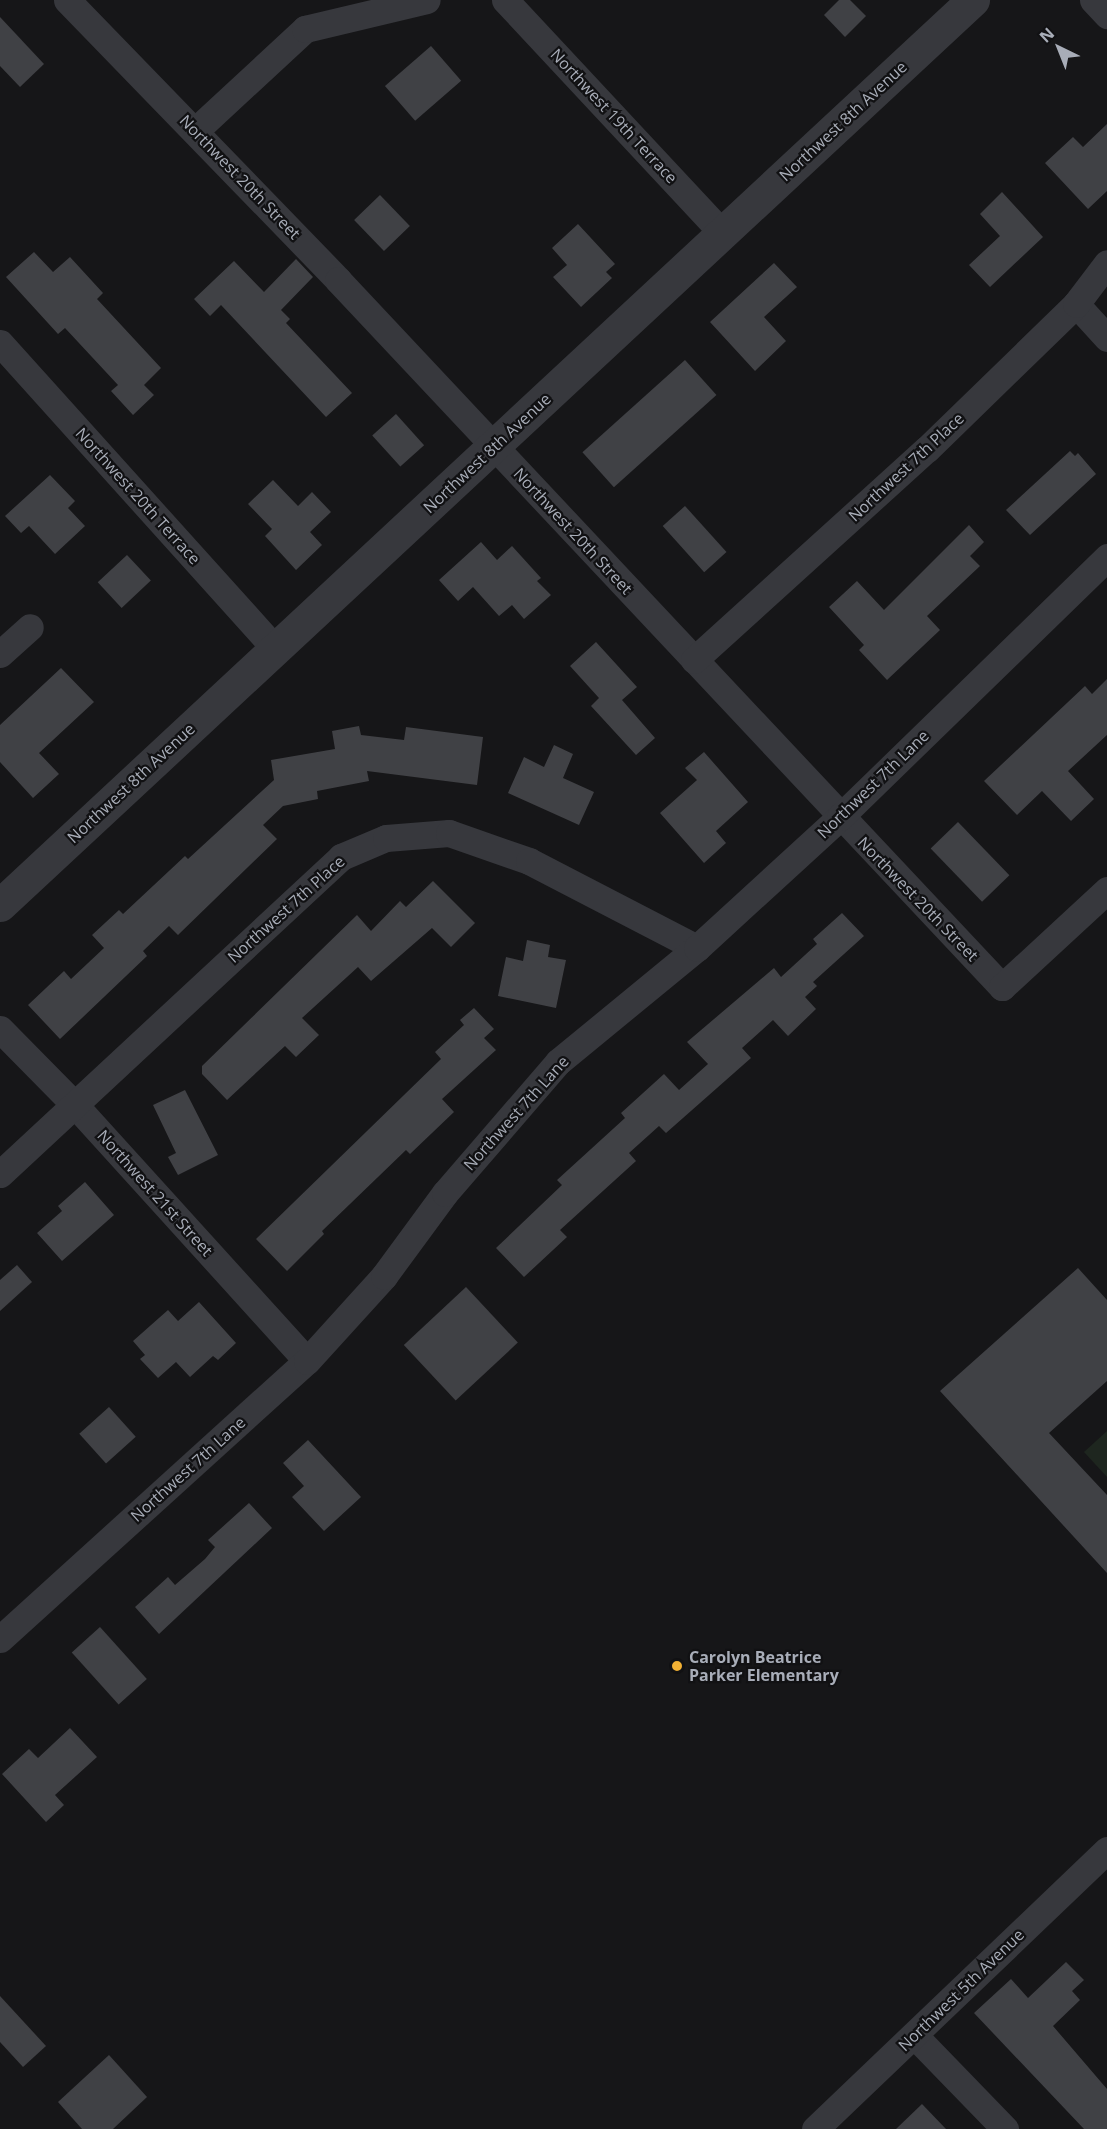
<!DOCTYPE html>
<style>
body{margin:0}
#map{position:relative;width:1107px;height:2129px;overflow:hidden;background:#161618;font-family:"Open Sans",sans-serif}
div>[style]{position:absolute}
.green>*{inset:0;background:#1e261f}
.building>*{inset:0;background:#404145;transform-origin:0 0}
.minor>*{height:27px;margin:-13.5px;padding:0 13.5px;transform-origin:13.5px;border-radius:13.5px;background:#37383d}
.tertiary>*{height:33px;margin:-16.5px;padding:0 16.5px;transform-origin:16.5px;border-radius:16.5px;background:#37383d}
.dots>*{width:16px;height:16px;translate:-50% -50%;box-sizing:border-box;border:3px solid #111113;border-radius:50%}
span{translate:-50% -50%;white-space:nowrap;text-align:center;line-height:1.15;-webkit-text-stroke:4.5px #111113;paint-order:stroke}
.street-label{font-size:16px;color:#a8adb8}
.poi-label{font-size:16px;color:#a8adb8;font-weight:700}
.left{translate:0 -50%;text-align:left}
.north{position:absolute;left:1029px;top:18px;width:60px;height:60px;-webkit-text-stroke:4px #111113;paint-order:stroke;rotate:317deg;font-size:16px;font-weight:700;line-height:24px;text-align:center;color:#a8adb8}
.north::after{content:'';display:block;margin:auto;width:21px;height:27px;background:#a8adb8;clip-path:polygon(50% 0,100% 100%,50% 72%,0 100%)}
</style>
<div id="map">
<div class="green">
<i style="clip-path:polygon(1107px 1431px,1107px 1477px,1084px 1452px)"></i>
</div>
<div class="building">
<i style="clip-path:polygon(839px 0,850px 0,866px 16px,845px 37px,824px 15px)"></i>
<i style="clip-path:polygon(0 17px,44px 64px,20px 87px,0 66px)"></i>
<i style="left:431px;top:46px;width:46px;height:61px;rotate:49deg"></i>
<i style="clip-path:polygon(1107px 124px,1107px 191px,1088px 209px,1045px 163px,1073px 137px,1083px 147px)"></i>
<i style="clip-path:polygon(1002px 192px,1043px 237px,990px 287px,969px 265px,1000px 236px,980px 214px)"></i>
<i style="left:380px;top:195px;width:43px;height:36px;rotate:46deg"></i>
<i style="clip-path:polygon(578px 224px,615px 264px,606px 272px,612px 278px,581px 307px,553px 277px,567px 265px,552px 248px)"></i>
<i style="clip-path:polygon(34px 252px,53px 272px,70px 257px,103px 293px,97px 299px,161px 368px,144px 385px,154px 395px,133px 415px,111px 391px,118px 385px,65px 328px,58px 334px,6px 277px)"></i>
<i style="clip-path:polygon(296px 259px,313px 277px,281px 310px,290px 319px,286px 323px,352px 393px,326px 417px,221px 305px,210px 316px,194px 299px,234px 261px,264px 292px)"></i>
<i style="clip-path:polygon(774px 263px,797px 287px,764px 317px,786px 341px,755px 371px,710px 322px)"></i>
<i style="left:685px;top:360px;width:47px;height:138px;rotate:48deg"></i>
<i style="left:396px;top:414px;width:42px;height:32px;rotate:48deg"></i>
<i style="clip-path:polygon(1070px 451px,1075px 456px,1078px 453px,1096px 474px,1030px 535px,1006px 510px)"></i>
<i style="clip-path:polygon(50px 475px,75px 501px,68px 508px,85px 526px,55px 554px,29px 526px,21px 533px,5px 516px)"></i>
<i style="clip-path:polygon(273px 480px,298px 506px,312px 492px,331px 512px,310px 532px,322px 545px,296px 570px,265px 536px,272px 529px,248px 504px)"></i>
<i style="left:685px;top:506px;width:62px;height:30px;rotate:48deg"></i>
<i style="clip-path:polygon(969px 525px,984px 542px,970px 556px,980px 566px,927px 616px,940px 630px,887px 680px,859px 650px,864px 645px,829px 607px,857px 581px,884px 610px)"></i>
<i style="clip-path:polygon(481px 542px,497px 560px,512px 546px,541px 578px,537px 581px,551px 595px,524px 619px,512px 605px,499px 616px,473px 587px,458px 601px,439px 580px)"></i>
<i style="left:127px;top:555px;width:35px;height:40px;rotate:47deg"></i>
<i style="clip-path:polygon(596px 642px,637px 687px,622px 700px,655px 738px,636px 755px,591px 706px,599px 698px,570px 666px)"></i>
<i style="clip-path:polygon(61px 668px,94px 702px,39px 753px,59px 774px,33px 798px,0 762px,0 725px)"></i>
<i style="clip-path:polygon(1107px 679px,1107px 735px,1068px 771px,1094px 799px,1071px 821px,1042px 791px,1017px 815px,984px 781px,1085px 686px,1092px 694px)"></i>
<i style="clip-path:polygon(359px 726px,361px 735px,404px 740px,406px 727px,483px 737px,477px 785px,367px 771px,369px 781px,317px 791px,318px 799px,283px 806px,263px 825px,277px 839px,178px 935px,169px 926px,143px 951px,147px 956px,60px 1039px,28px 1005px,64px 971px,71px 979px,104px 948px,92px 935px,119px 910px,123px 914px,185px 856px,188px 859px,274px 780px,271px 760px,335px 749px,332px 731px)"></i>
<i style="clip-path:polygon(554px 745px,573px 754px,563px 778px,594px 792px,579px 825px,508px 793px,524px 757px,544px 767px)"></i>
<i style="clip-path:polygon(704px 752px,748px 802px,716px 831px,726px 843px,704px 863px,660px 813px,697px 780px,685px 768px)"></i>
<i style="left:958px;top:822px;width:74px;height:38px;rotate:46deg"></i>
<i style="clip-path:polygon(433px 881px,475px 923px,451px 947px,432px 928px,371px 981px,358px 967px,302px 1018px,319px 1035px,296px 1057px,285px 1046px,227px 1100px,202px 1074px,202px 1066px,357px 915px,371px 931px,400px 901px,406px 907px)"></i>
<i style="clip-path:polygon(842px 913px,864px 936px,813px 982px,817px 986px,805px 997px,816px 1009px,788px 1036px,773px 1020px,742px 1048px,751px 1058px,666px 1133px,659px 1126px,629px 1153px,636px 1161px,560px 1230px,567px 1237px,524px 1277px,496px 1248px,562px 1185px,557px 1180px,625px 1118px,621px 1113px,664px 1074px,679px 1090px,708px 1064px,687px 1042px,774px 968px,781px 977px,817px 944px,813px 939px)"></i>
<i style="clip-path:polygon(527px 940px,550px 945px,548px 957px,566px 960px,556px 1008px,498px 996px,506px 957px,523px 961px)"></i>
<i style="clip-path:polygon(474px 1008px,494px 1029px,484px 1038px,496px 1050px,442px 1099px,454px 1112px,410px 1154px,406px 1150px,322px 1231px,324px 1234px,287px 1271px,256px 1239px,441px 1059px,435px 1052px,464px 1025px,460px 1020px)"></i>
<i style="clip-path:polygon(185px 1090px,218px 1155px,178px 1175px,168px 1157px,176px 1153px,153px 1105px)"></i>
<i style="clip-path:polygon(85px 1182px,114px 1215px,62px 1261px,37px 1233px,62px 1211px,58px 1206px)"></i>
<i style="clip-path:polygon(17px 1265px,32px 1282px,0 1311px,0 1280px)"></i>
<i style="clip-path:polygon(1078px 1268px,1107px 1300px,1107px 1381px,1049px 1433px,1107px 1495px,1107px 1573px,940px 1391px)"></i>
<i style="left:466px;top:1287px;width:76px;height:85px;rotate:47deg"></i>
<i style="clip-path:polygon(199px 1302px,236px 1343px,218px 1360px,213px 1356px,190px 1377px,176px 1362px,158px 1378px,140px 1359px,145px 1355px,133px 1341px,168px 1310px,178px 1321px)"></i>
<i style="left:109px;top:1407px;width:40px;height:40px;rotate:48deg"></i>
<i style="clip-path:polygon(308px 1440px,361px 1497px,324px 1531px,292px 1497px,304px 1486px,283px 1463px)"></i>
<i style="clip-path:polygon(249px 1503px,272px 1528px,159px 1634px,135px 1607px,168px 1577px,175px 1585px,205px 1559px,215px 1547px,208px 1540px)"></i>
<i style="left:100px;top:1627px;width:70px;height:38px;rotate:48deg"></i>
<i style="clip-path:polygon(70px 1728px,97px 1757px,55px 1795px,64px 1805px,46px 1822px,2px 1774px,29px 1749px,38px 1758px)"></i>
<i style="clip-path:polygon(1066px 1962px,1084px 1980px,1072px 1991px,1080px 2000px,1053px 2026px,1107px 2089px,1107px 2129px,1084px 2129px,974px 2013px,1011px 1979px,1028px 1998px)"></i>
<i style="clip-path:polygon(0 1996px,46px 2046px,23px 2067px,0 2042px)"></i>
<i style="clip-path:polygon(109px 2055px,147px 2097px,113px 2129px,82px 2129px,58px 2102px)"></i>
<i style="clip-path:polygon(922px 2104px,946px 2129px,896px 2129px)"></i>
</div>
<div class="minor">
<i style="left:67px;top:0;width:390px;rotate:45.9deg"></i>
<i style="left:338px;top:280px;width:970px;rotate:46.8deg"></i>
<i style="left:1002px;top:987px;width:143px;rotate:-42.7deg"></i>
<i style="left:505px;top:0;width:318px;rotate:47deg"></i>
<i style="left:1093px;top:0;width:21px;rotate:47deg"></i>
<i style="left:196px;top:130px;width:149px;rotate:-42.8deg"></i>
<i style="left:305px;top:29px;width:125px;rotate:-13.4deg"></i>
<i style="left:1076px;top:304px;width:46px;rotate:47.6deg"></i>
<i style="left:0;top:343px;width:413px;rotate:48deg"></i>
<i style="left:0;top:654px;width:40px;rotate:-42deg"></i>
<i style="left:694px;top:660px;width:314px;rotate:-42.2deg"></i>
<i style="left:927px;top:449px;width:208px;rotate:-44.2deg"></i>
<i style="left:1076px;top:304px;width:51px;rotate:-52.9deg"></i>
<i style="left:0;top:1029px;width:107px;rotate:45.4deg"></i>
<i style="left:75px;top:1105px;width:345px;rotate:47.8deg"></i>
<i style="left:0;top:1174px;width:466px;rotate:-42.9deg"></i>
<i style="left:341px;top:857px;width:49px;rotate:-22.9deg"></i>
<i style="left:386px;top:838px;width:63px;rotate:-4.5deg"></i>
<i style="left:449px;top:833px;width:85px;rotate:19.3deg"></i>
<i style="left:529px;top:861px;width:189px;rotate:27.4deg"></i>
<i style="left:0;top:1639px;width:414px;rotate:-42.2deg"></i>
<i style="left:307px;top:1361px;width:115px;rotate:-47.8deg"></i>
<i style="left:384px;top:1276px;width:103px;rotate:-53.7deg"></i>
<i style="left:445px;top:1193px;width:173px;rotate:-49.2deg"></i>
<i style="left:558px;top:1062px;width:180px;rotate:-39.4deg"></i>
<i style="left:697px;top:948px;width:194px;rotate:-42.5deg"></i>
<i style="left:840px;top:817px;width:373px;rotate:-44.2deg"></i>
<i style="left:914px;top:2035px;width:131px;rotate:45.9deg"></i>
<i style="left:815px;top:2129px;width:404px;rotate:-43.7deg"></i>
</div>
<div class="tertiary">
<i style="left:0;top:905px;width:1329px;rotate:-42.93deg"></i>
</div>
<div class="dots">
<i style="left:677px;top:1666px;background:#f2b134"></i>
</div>
<div class="street-label">
<span style="left:614px;top:116px;rotate:47deg">Northwest 19th Terrace</span>
<span style="left:843px;top:121px;rotate:-43deg">Northwest 8th Avenue</span>
<span style="left:240px;top:177px;rotate:46deg">Northwest 20th Street</span>
<span style="left:487px;top:453px;rotate:-43deg">Northwest 8th Avenue</span>
<span style="left:906px;top:467px;rotate:-43deg">Northwest 7th Place</span>
<span style="left:138px;top:496px;rotate:48deg">Northwest 20th Terrace</span>
<span style="left:573px;top:531px;rotate:47deg">Northwest 20th Street</span>
<span style="left:131px;top:783px;rotate:-43deg">Northwest 8th Avenue</span>
<span style="left:873px;top:784px;rotate:-44deg">Northwest 7th Lane</span>
<span style="left:918px;top:899px;rotate:46deg">Northwest 20th Street</span>
<span style="left:286px;top:909px;rotate:-42deg">Northwest 7th Place</span>
<span style="left:516px;top:1113px;rotate:-48deg">Northwest 7th Lane</span>
<span style="left:155px;top:1193px;rotate:48deg">Northwest 21st Street</span>
<span style="left:188px;top:1469px;rotate:-42deg">Northwest 7th Lane</span>
<span style="left:961px;top:1990px;rotate:-44deg">Northwest 5th Avenue</span>
</div>
<div class="poi-label">
<span class="left" style="left:689px;top:1666px">Carolyn Beatrice<br>Parker Elementary</span>
</div>
<div class="north">N</div>
</div>
